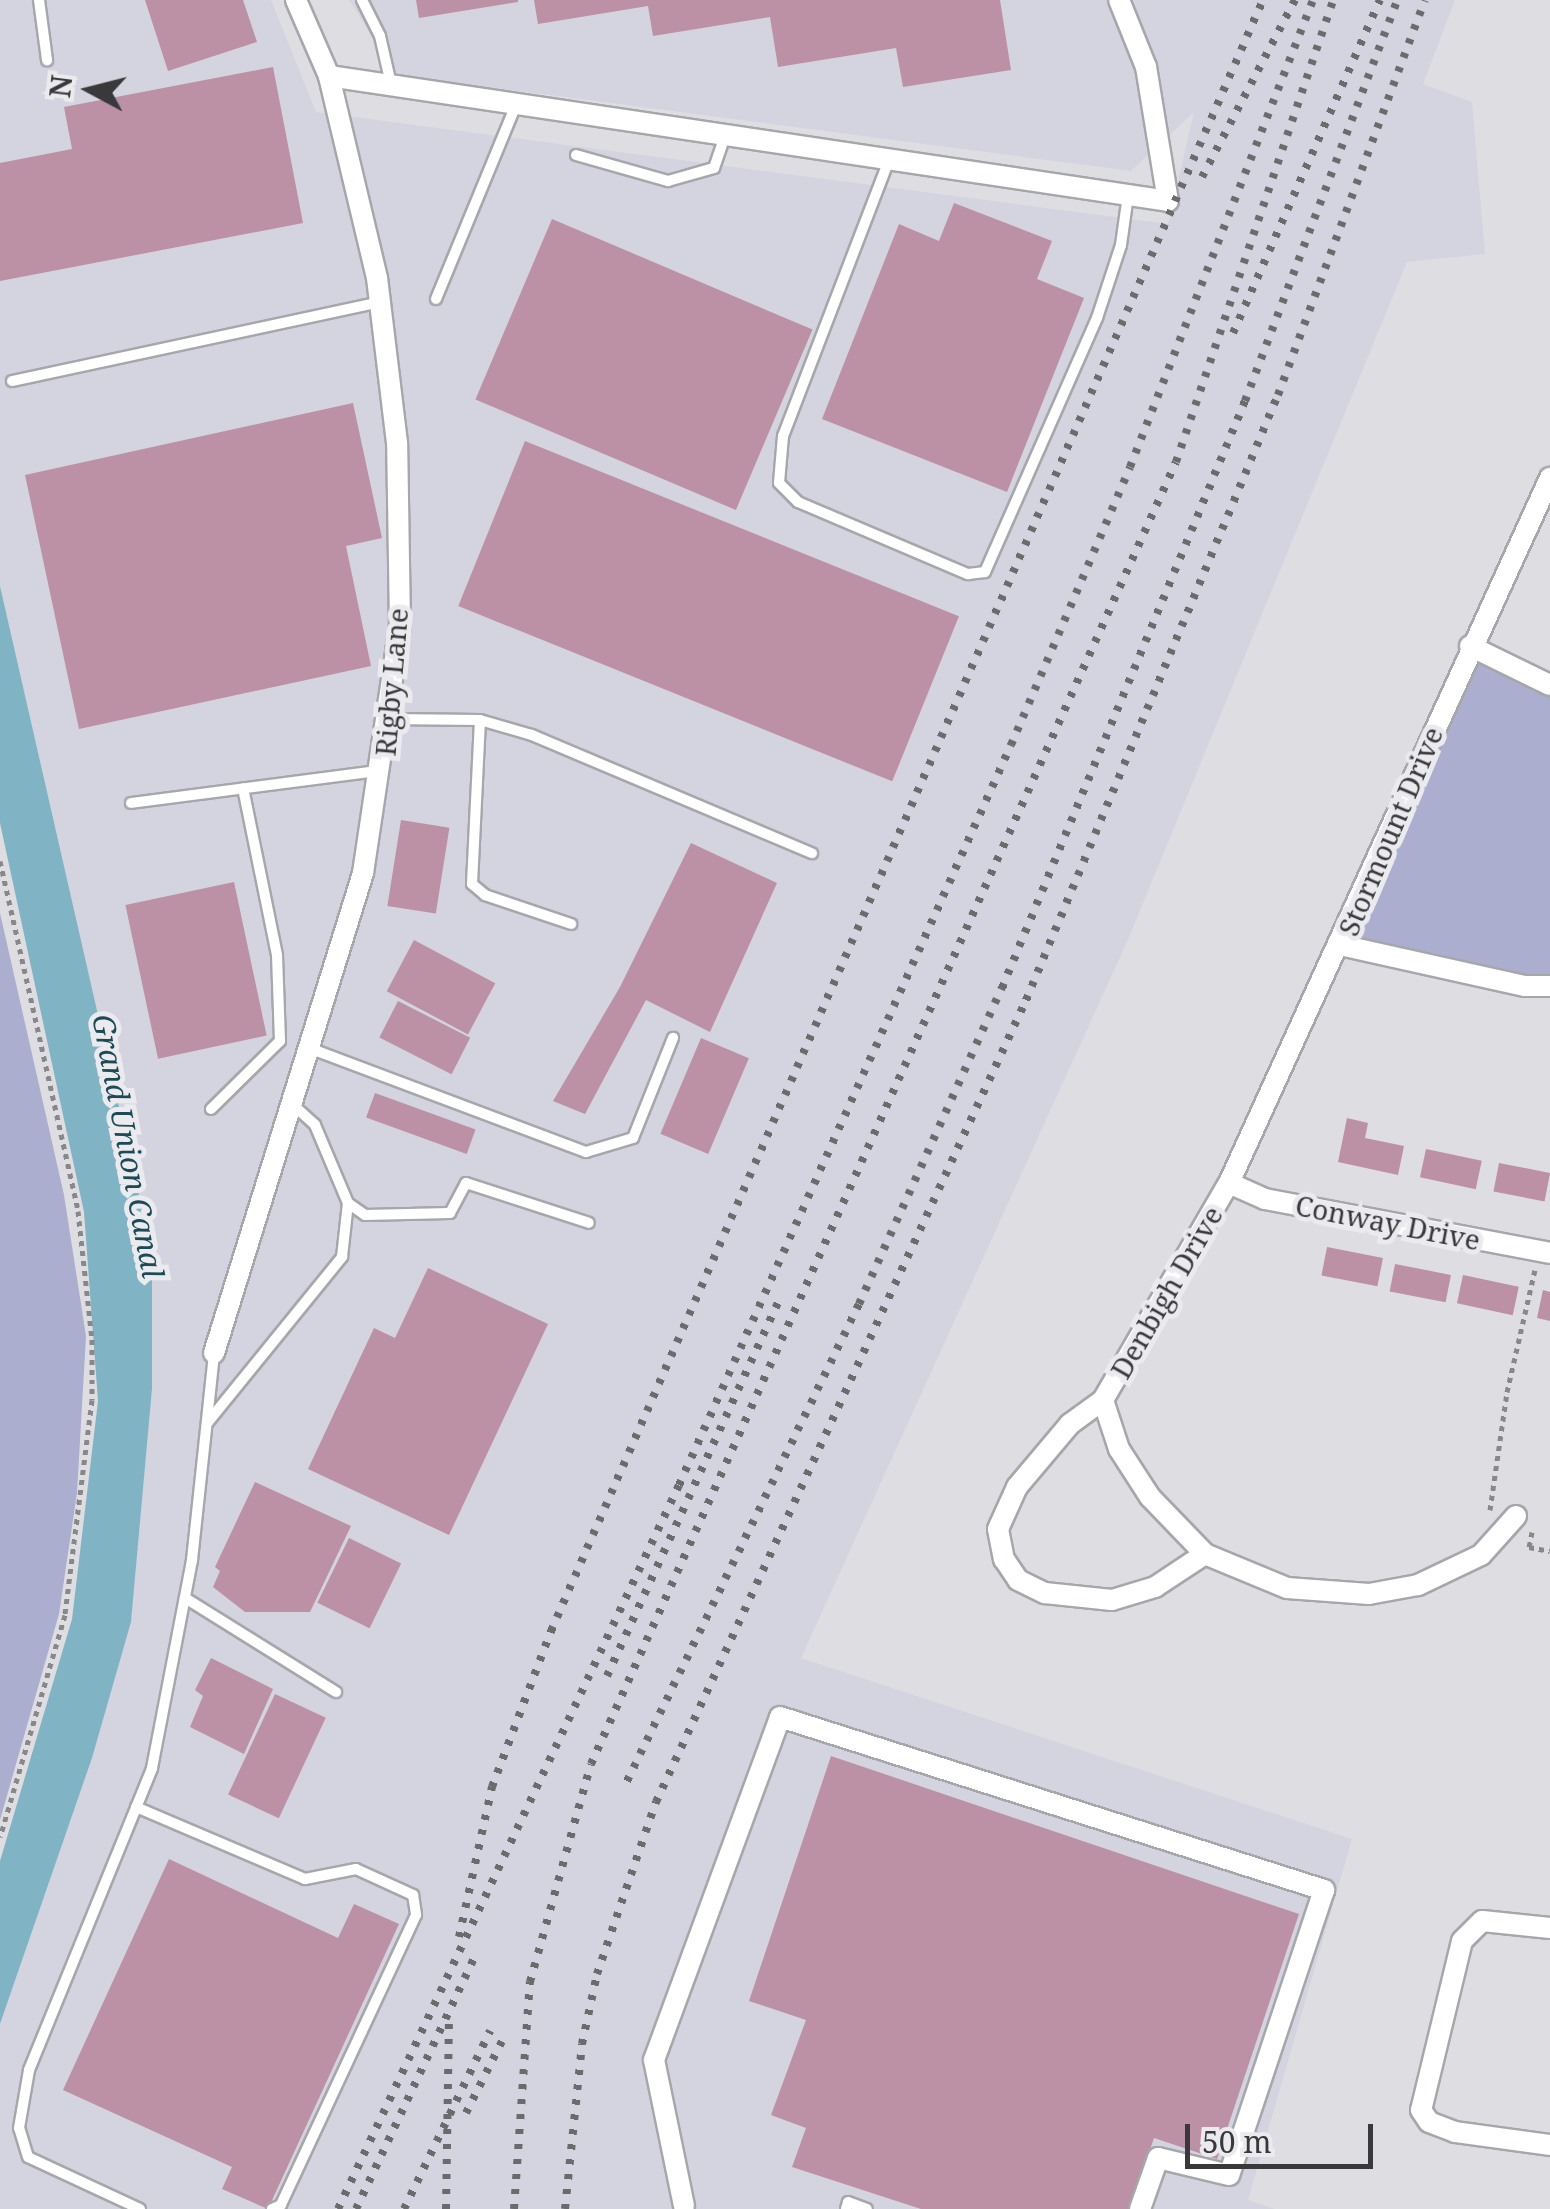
<!DOCTYPE html>
<style>
body{margin:0}
#map{position:relative;width:1550px;height:2209px;overflow:hidden;background:#dedee2;font-family:"Noto Serif",serif}
div>[style]{position:absolute}
.built>*{inset:0;background:#d3d4df}
.green>*{inset:0;background:#abaece}
.water>*{inset:0;background:#80b4c5}
.building>*{inset:0;background:#bc90a5;transform-origin:0 0}
.path>*{height:5px;margin-top:-2.5px;transform-origin:0;background:repeating-linear-gradient(90deg,#88888b 0 5px,transparent 0 10px)}
.roads{filter:drop-shadow(2px 0 #a6a7ab) drop-shadow(-2px 0 #a6a7ab) drop-shadow(0 2px #a6a7ab) drop-shadow(0 -2px #a6a7ab)}
.lane>*{height:10px;margin:-5px;padding:0 5px;transform-origin:5px;border-radius:5px;background:#fff}
.street>*{height:20px;margin:-10px;padding:0 10px;transform-origin:10px;border-radius:10px;background:#fff}
.rail>*{height:8px;margin-top:-4px;transform-origin:0;background:repeating-linear-gradient(90deg,#6b6b6e 0 5px,transparent 0 15px)}
span{translate:-50% -50%;white-space:nowrap;text-align:center;line-height:1.15;-webkit-text-stroke:10px #ebebef;paint-order:stroke}
.street-label{font-size:28px;color:#39393b}
.water-label{font-size:30px;color:#1d4a57;font-style:italic}
.north{position:absolute;left:40px;top:40px;width:100px;height:100px;-webkit-text-stroke:8px #ebebef;paint-order:stroke;rotate:277deg;font-size:28px;font-weight:700;line-height:40px;text-align:center;color:#39393b}
.north::after{content:'';display:block;margin:auto;width:35px;height:45px;background:#39393b;clip-path:polygon(50% 0,100% 100%,50% 72%,0 100%)}
.scale{position:absolute;left:1185px;top:2124px;width:188px;height:45px;box-sizing:border-box;border:5px solid #39393b;border-top:0;padding-left:12px;font-size:30px;line-height:35px;white-space:nowrap;color:#39393b;-webkit-text-stroke:8px #ebebef;paint-order:stroke}
</style>
<div id="map">
<div class="built">
<i style="clip-path:polygon(0 0,271px 0,316px 112px,1168px 224px,1194px 112px,1131px 171px,397px 75px,349px 0,1455px 0,1423px 84px,1472px 102px,1485px 254px,1407px 262px,1127px 942px,801px 1658px,1352px 1839px,1248px 2200px,1275px 2209px,0 2209px,0 2024px,92px 1758px,131px 1622px,152px 1389px,152px 1250px,0 586px)"></i>
</div>
<div class="green">
<i style="clip-path:polygon(1470px 646px,1550px 685px,1550px 986px,1340px 945px)"></i>
<i style="clip-path:polygon(0 913px,64px 1195px,86px 1336px,77px 1493px,59px 1614px,0 1820px)"></i>
</div>
<div class="water">
<i style="clip-path:polygon(0 586px,152px 1251px,152px 1389px,131px 1622px,92px 1758px,0 2024px,0 1861px,72px 1619px,98px 1401px,84px 1212px,0 823px)"></i>
</div>
<div class="building">
<i style="clip-path:polygon(145px 0,243px 0,257px 42px,168px 71px)"></i>
<i style="clip-path:polygon(416px 0,518px 0,518px 2px,419px 18px)"></i>
<i style="clip-path:polygon(534px 0,1000px 0,1011px 70px,903px 87px,896px 48px,778px 67px,770px 17px,653px 36px,648px 6px,538px 24px)"></i>
<i style="clip-path:polygon(273px 67px,303px 223px,0 281px,0 163px,72px 149px,64px 107px)"></i>
<i style="clip-path:polygon(954px 203px,1052px 241px,1037px 279px,1084px 298px,1007px 492px,822px 419px,899px 224px,939px 241px)"></i>
<i style="left:552px;top:219px;width:283px;height:196px;rotate:23deg"></i>
<i style="clip-path:polygon(353px 403px,382px 538px,346px 546px,371px 666px,79px 729px,25px 475px)"></i>
<i style="left:525px;top:441px;width:468px;height:178px;rotate:22deg"></i>
<i style="left:401px;top:820px;width:49px;height:87px;rotate:9deg"></i>
<i style="clip-path:polygon(691px 843px,777px 883px,710px 1032px,646px 1000px,585px 1114px,553px 1101px,620px 987px)"></i>
<i style="left:234px;top:882px;width:157px;height:111px;rotate:78deg"></i>
<i style="left:414px;top:940px;width:92px;height:58px;rotate:28deg"></i>
<i style="left:398px;top:1001px;width:81px;height:41px;rotate:27deg"></i>
<i style="left:701px;top:1038px;width:52px;height:104px;rotate:23deg"></i>
<i style="left:375px;top:1093px;width:107px;height:26px;rotate:20deg"></i>
<i style="clip-path:polygon(1347px 1118px,1368px 1123px,1365px 1138px,1404px 1146px,1398px 1175px,1338px 1162px)"></i>
<i style="left:1426px;top:1149px;width:57px;height:29px;rotate:12deg"></i>
<i style="left:1499px;top:1163px;width:52px;height:29px;rotate:11deg"></i>
<i style="left:1327px;top:1247px;width:57px;height:29px;rotate:11deg"></i>
<i style="left:1395px;top:1264px;width:57px;height:28px;rotate:11deg"></i>
<i style="clip-path:polygon(428px 1268px,548px 1324px,449px 1535px,308px 1469px,374px 1328px,395px 1338px)"></i>
<i style="left:1463px;top:1275px;width:57px;height:29px;rotate:12deg"></i>
<i style="clip-path:polygon(1543px 1290px,1550px 1292px,1550px 1321px,1537px 1318px)"></i>
<i style="clip-path:polygon(255px 1482px,351px 1526px,310px 1612px,245px 1612px,213px 1587px,220px 1571px,215px 1567px)"></i>
<i style="left:349px;top:1538px;width:58px;height:72px;rotate:26deg"></i>
<i style="clip-path:polygon(211px 1658px,273px 1689px,244px 1754px,190px 1727px,203px 1696px,195px 1690px)"></i>
<i style="left:275px;top:1694px;width:56px;height:111px;rotate:25deg"></i>
<i style="clip-path:polygon(831px 1756px,1299px 1914px,1217px 2159px,1154px 2138px,1130px 2209px,921px 2209px,792px 2167px,806px 2128px,771px 2115px,806px 2020px,749px 2001px)"></i>
<i style="clip-path:polygon(169px 1859px,338px 1938px,354px 1904px,399px 1924px,268px 2209px,222px 2189px,232px 2167px,63px 2090px)"></i>
</div>
<div class="path">
<i style="left:0;top:861px;width:359px;rotate:77.4deg"></i>
<i style="left:78px;top:1211px;width:129px;rotate:83.8deg"></i>
<i style="left:92px;top:1339px;width:61px;rotate:90deg"></i>
<i style="left:92px;top:1400px;width:217px;rotate:97.2deg"></i>
<i style="left:65px;top:1615px;width:231px;rotate:106.3deg"></i>
<i style="left:1490px;top:1510px;width:119px;rotate:-81.8deg"></i>
<i style="left:1507px;top:1392px;width:125px;rotate:-77.1deg"></i>
<i style="left:1532px;top:1532px;width:15px;rotate:101deg"></i>
<i style="left:1529px;top:1547px;width:21px;rotate:11deg"></i>
</div>
<div class="roads">
<div class="lane">
<i style="left:39px;top:0;width:61px;rotate:82.4deg"></i>
<i style="left:362px;top:0;width:40px;rotate:63.4deg"></i>
<i style="left:380px;top:36px;width:49px;rotate:77.1deg"></i>
<i style="left:576px;top:155px;width:96px;rotate:15.8deg"></i>
<i style="left:668px;top:181px;width:48px;rotate:-15.8deg"></i>
<i style="left:714px;top:168px;width:34px;rotate:-71deg"></i>
<i style="left:889px;top:160px;width:296px;rotate:111deg"></i>
<i style="left:783px;top:436px;width:47px;rotate:94.9deg"></i>
<i style="left:779px;top:483px;width:27px;rotate:45deg"></i>
<i style="left:798px;top:502px;width:185px;rotate:23deg"></i>
<i style="left:968px;top:574px;width:17px;rotate:-7deg"></i>
<i style="left:985px;top:572px;width:278px;rotate:-66.2deg"></i>
<i style="left:1097px;top:318px;width:77px;rotate:-71.8deg"></i>
<i style="left:1121px;top:245px;width:50px;rotate:-82deg"></i>
<i style="left:436px;top:299px;width:210px;rotate:-67.6deg"></i>
<i style="left:12px;top:381px;width:376px;rotate:-12.1deg"></i>
<i style="left:388px;top:719px;width:92px;rotate:0.6deg"></i>
<i style="left:480px;top:720px;width:54px;rotate:16.1deg"></i>
<i style="left:532px;top:735px;width:304px;rotate:22.9deg"></i>
<i style="left:480px;top:720px;width:164px;rotate:92.8deg"></i>
<i style="left:472px;top:884px;width:17px;rotate:40deg"></i>
<i style="left:485px;top:895px;width:91px;rotate:18.6deg"></i>
<i style="left:131px;top:803px;width:249px;rotate:-7.4deg"></i>
<i style="left:309px;top:1048px;width:296px;rotate:20.6deg"></i>
<i style="left:586px;top:1152px;width:49px;rotate:-16.6deg"></i>
<i style="left:633px;top:1138px;width:108px;rotate:-68.2deg"></i>
<i style="left:292px;top:1104px;width:31px;rotate:42deg"></i>
<i style="left:315px;top:1125px;width:85px;rotate:67.1deg"></i>
<i style="left:348px;top:1203px;width:21px;rotate:35deg"></i>
<i style="left:365px;top:1215px;width:85px;rotate:-1.3deg"></i>
<i style="left:450px;top:1213px;width:34px;rotate:-62deg"></i>
<i style="left:466px;top:1183px;width:129px;rotate:18deg"></i>
<i style="left:211px;top:1109px;width:97px;rotate:-44.6deg"></i>
<i style="left:280px;top:1041px;width:86px;rotate:-92deg"></i>
<i style="left:277px;top:955px;width:170px;rotate:-101.5deg"></i>
<i style="left:208px;top:1422px;width:213px;rotate:-50.9deg"></i>
<i style="left:342px;top:1257px;width:54px;rotate:-83.7deg"></i>
<i style="left:185px;top:1598px;width:178px;rotate:31.9deg"></i>
<i style="left:136px;top:1807px;width:184px;rotate:23.1deg"></i>
<i style="left:305px;top:1879px;width:52px;rotate:-11.1deg"></i>
<i style="left:356px;top:1869px;width:63px;rotate:24.5deg"></i>
<i style="left:413px;top:1895px;width:20px;rotate:81deg"></i>
<i style="left:416px;top:1915px;width:320px;rotate:115deg"></i>
<i style="left:281px;top:2205px;width:10px;rotate:156deg"></i>
<i style="left:140px;top:2209px;width:123px;rotate:-155.1deg"></i>
<i style="left:28px;top:2157px;width:30px;rotate:-107deg"></i>
<i style="left:19px;top:2128px;width:59px;rotate:-80.2deg"></i>
<i style="left:29px;top:2070px;width:326px;rotate:-67.8deg"></i>
<i style="left:152px;top:1768px;width:212px;rotate:-79.1deg"></i>
<i style="left:192px;top:1560px;width:208px;rotate:-83.9deg"></i>
<i style="left:846px;top:2209px;width:7px;rotate:-74deg"></i>
<i style="left:848px;top:2202px;width:20px;rotate:20deg"></i>
</div>
<div class="street">
<i style="left:329px;top:76px;width:848px;rotate:8.47deg"></i>
<i style="left:1168px;top:201px;width:136px;rotate:-99.3deg"></i>
<i style="left:1146px;top:67px;width:72px;rotate:-111.9deg"></i>
<i style="left:1470px;top:646px;width:89px;rotate:26deg"></i>
<i style="left:1340px;top:945px;width:189px;rotate:12.5deg"></i>
<i style="left:1525px;top:986px;width:25px"></i>
<i style="left:1229px;top:1183px;width:39px;rotate:24deg"></i>
<i style="left:1265px;top:1199px;width:290px;rotate:10.7deg"></i>
<i style="left:214px;top:1353px;width:503px;rotate:-72.75deg"></i>
<i style="left:363px;top:873px;width:250px;rotate:-81.5deg"></i>
<i style="left:400px;top:626px;width:183px;rotate:-90.9deg"></i>
<i style="left:397px;top:443px;width:166px;rotate:-96.9deg"></i>
<i style="left:377px;top:278px;width:208px;rotate:-103.4deg"></i>
<i style="left:329px;top:76px;width:83px;rotate:-113.5deg"></i>
<i style="left:1103px;top:1400px;width:41px;rotate:144deg"></i>
<i style="left:1070px;top:1424px;width:82px;rotate:130.1deg"></i>
<i style="left:1017px;top:1487px;width:46px;rotate:114.3deg"></i>
<i style="left:998px;top:1529px;width:31px;rotate:79deg"></i>
<i style="left:1004px;top:1559px;width:25px;rotate:56deg"></i>
<i style="left:1018px;top:1580px;width:30px;rotate:26deg"></i>
<i style="left:1045px;top:1593px;width:67px;rotate:6deg"></i>
<i style="left:1112px;top:1600px;width:45px;rotate:-16.8deg"></i>
<i style="left:1155px;top:1587px;width:60px;rotate:-33.4deg"></i>
<i style="left:1516px;top:1516px;width:52px;rotate:131.9deg"></i>
<i style="left:1481px;top:1555px;width:70px;rotate:154.5deg"></i>
<i style="left:1418px;top:1585px;width:50px;rotate:169.6deg"></i>
<i style="left:1369px;top:1594px;width:82px;rotate:-175.8deg"></i>
<i style="left:1287px;top:1588px;width:89px;rotate:-157.5deg"></i>
<i style="left:1205px;top:1554px;width:79px;rotate:-134deg"></i>
<i style="left:1150px;top:1497px;width:57px;rotate:-122.9deg"></i>
<i style="left:1119px;top:1449px;width:52px;rotate:-108.1deg"></i>
<i style="left:1103px;top:1400px;width:251px;rotate:-59.9deg"></i>
<i style="left:1229px;top:1183px;width:775px;rotate:-65.52deg"></i>
<i style="left:1550px;top:1928px;width:68px;rotate:-174.1deg"></i>
<i style="left:1482px;top:1921px;width:28px;rotate:135deg"></i>
<i style="left:1462px;top:1941px;width:174px;rotate:103.6deg"></i>
<i style="left:1421px;top:2110px;width:14px;rotate:56deg"></i>
<i style="left:1429px;top:2122px;width:28px;rotate:21deg"></i>
<i style="left:1455px;top:2132px;width:96px;rotate:7.8deg"></i>
<i style="left:684px;top:2206px;width:149px;rotate:-101.6deg"></i>
<i style="left:654px;top:2060px;width:365px;rotate:-69.8deg"></i>
<i style="left:780px;top:1717px;width:571px;rotate:17.64deg"></i>
<i style="left:1324px;top:1890px;width:300px;rotate:108.4deg"></i>
<i style="left:1229px;top:2175px;width:73px;rotate:-166.5deg"></i>
<i style="left:1158px;top:2158px;width:54px;rotate:109.4deg"></i>
</div>
</div>
<div class="rail">
<i style="left:1202px;top:177px;width:200px;rotate:-62.3deg"></i>
<i style="left:1233px;top:333px;width:364px;rotate:-66.2deg"></i>
<i style="left:607px;top:1676px;width:416px;rotate:-65.4deg"></i>
<i style="left:627px;top:1781px;width:530px;rotate:-64.06deg"></i>
<i style="left:859px;top:1304px;width:347px;rotate:-65.7deg"></i>
<i style="left:1002px;top:988px;width:635px;rotate:-67.51deg"></i>
<i style="left:1245px;top:401px;width:429px;rotate:-69.2deg"></i>
<i style="left:459px;top:1937px;width:154px;rotate:-77.6deg"></i>
<i style="left:492px;top:1787px;width:167px;rotate:-69.3deg"></i>
<i style="left:551px;top:1631px;width:1780px;rotate:-66.42deg"></i>
<i style="left:466px;top:2113px;width:85px;rotate:-63.4deg"></i>
<i style="left:338px;top:2209px;width:800px;rotate:-64.78deg"></i>
<i style="left:679px;top:1485px;width:811px;rotate:-65.84deg"></i>
<i style="left:1011px;top:745px;width:302px;rotate:-66.8deg"></i>
<i style="left:1130px;top:467px;width:502px;rotate:-68.6deg"></i>
<i style="left:356px;top:2209px;width:280px;rotate:-64.8deg"></i>
<i style="left:404px;top:2209px;width:198px;rotate:-64.2deg"></i>
<i style="left:446px;top:2209px;width:188px;rotate:-89.1deg"></i>
<i style="left:514px;top:2209px;width:228px;rotate:-86deg"></i>
<i style="left:530px;top:1982px;width:226px;rotate:-74.4deg"></i>
<i style="left:591px;top:1764px;width:1427px;rotate:-65.81deg"></i>
<i style="left:1176px;top:462px;width:488px;rotate:-71.2deg"></i>
<i style="left:565px;top:2209px;width:166px;rotate:-84.1deg"></i>
<i style="left:582px;top:2044px;width:72px;rotate:-77.9deg"></i>
<i style="left:597px;top:1974px;width:182px;rotate:-71.1deg"></i>
<i style="left:656px;top:1802px;width:883px;rotate:-65.23deg"></i>
<i style="left:1026px;top:1000px;width:655px;rotate:-67.39deg"></i>
<i style="left:1278px;top:395px;width:421px;rotate:-69.6deg"></i>
</div>
<div class="street-label">
<span style="left:391px;top:682px;rotate:-85deg">Rigby Lane</span>
<span style="left:1390px;top:831px;rotate:-67deg">Stormount Drive</span>
<span style="left:1388px;top:1222px;rotate:11deg">Conway Drive</span>
<span style="left:1166px;top:1292px;rotate:-60deg">Denbigh Drive</span>
</div>
<div class="water-label">
<span style="left:128px;top:1146px;rotate:79deg">Grand Union Canal</span>
</div>
<div class="north">N</div>
<div class="scale">50 m</div>
</div>
